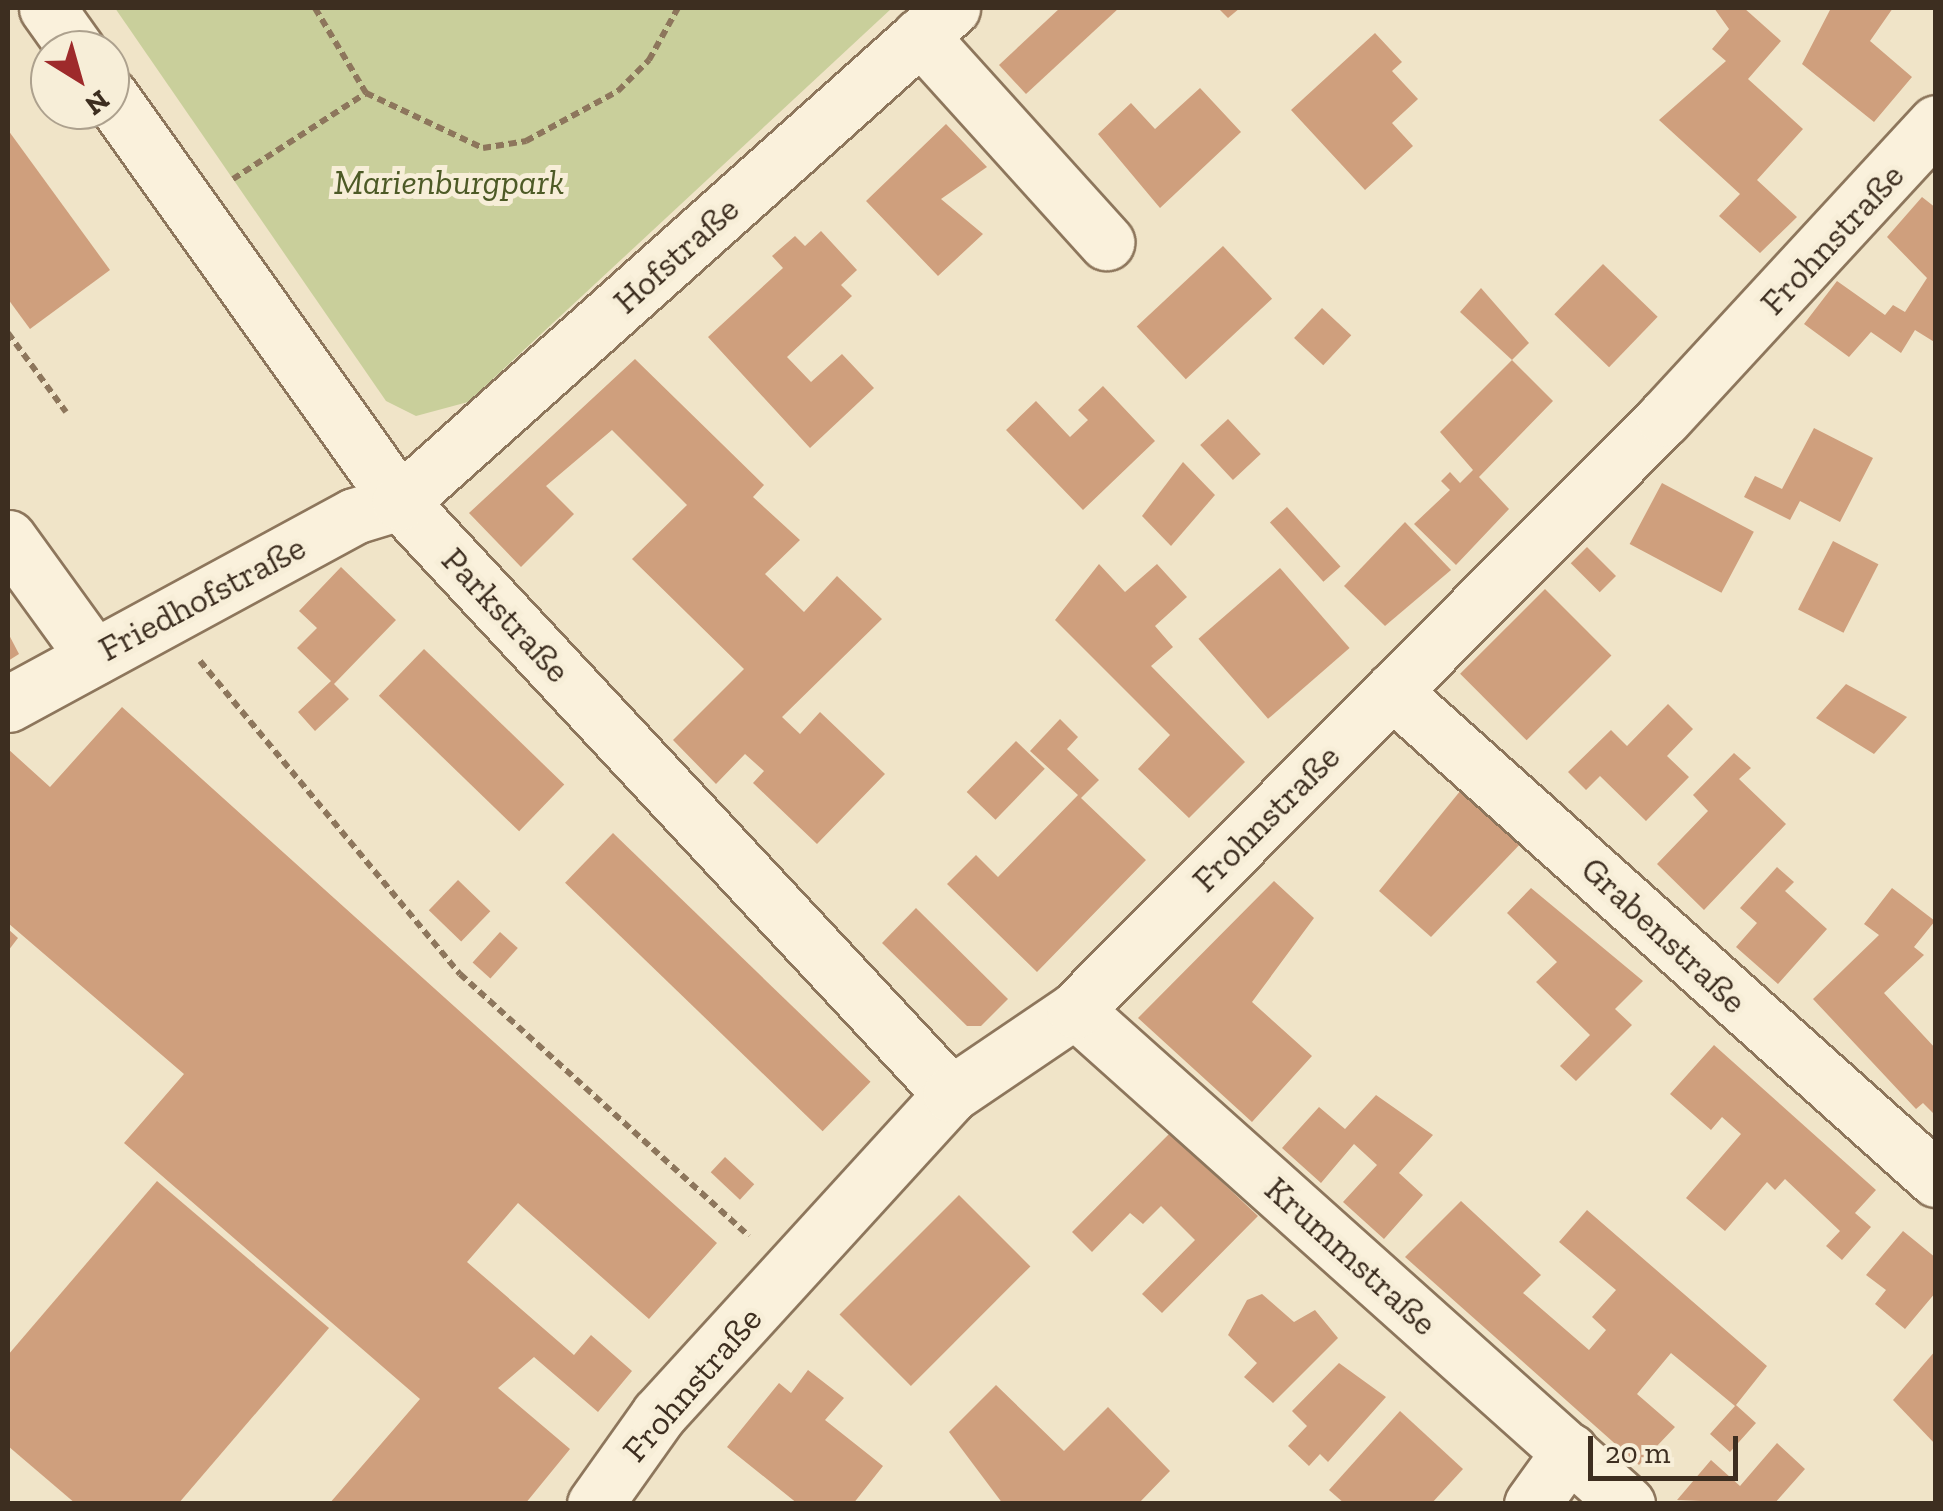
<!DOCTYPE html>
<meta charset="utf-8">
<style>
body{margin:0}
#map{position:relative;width:1943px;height:1511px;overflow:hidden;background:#f0e4c8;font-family:"Zilla Slab",serif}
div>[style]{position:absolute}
.green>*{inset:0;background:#c9cf9b}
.building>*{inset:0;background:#cf9f7d;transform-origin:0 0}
.path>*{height:6px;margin-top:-3px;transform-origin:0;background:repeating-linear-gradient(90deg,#8d765c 0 8px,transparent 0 13px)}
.roads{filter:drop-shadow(2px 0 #8d765c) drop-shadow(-2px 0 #8d765c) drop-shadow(0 2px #8d765c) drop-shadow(0 -2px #8d765c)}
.minor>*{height:55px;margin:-27.5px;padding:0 27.5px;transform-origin:27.5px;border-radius:27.5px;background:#faf1dc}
span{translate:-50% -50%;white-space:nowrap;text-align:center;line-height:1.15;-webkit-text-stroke:10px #f7eed8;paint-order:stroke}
.park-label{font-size:35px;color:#4d5a26;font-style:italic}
.street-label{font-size:35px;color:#3d2e20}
.frame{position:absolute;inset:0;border:10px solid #3d2e20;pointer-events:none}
.north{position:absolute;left:30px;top:30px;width:100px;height:100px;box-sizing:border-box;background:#f7eed8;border:2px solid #ada18e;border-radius:50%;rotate:143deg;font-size:28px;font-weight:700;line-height:40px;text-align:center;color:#3d2e20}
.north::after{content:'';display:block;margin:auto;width:35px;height:45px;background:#9e2a2b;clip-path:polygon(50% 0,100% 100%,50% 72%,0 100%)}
.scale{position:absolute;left:1588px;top:1436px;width:150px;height:45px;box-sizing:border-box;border:5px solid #3d2e20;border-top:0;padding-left:12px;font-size:30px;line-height:35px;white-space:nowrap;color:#3d2e20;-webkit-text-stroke:8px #f7eed8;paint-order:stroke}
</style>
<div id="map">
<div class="green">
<i style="clip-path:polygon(115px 8px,892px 8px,468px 402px,416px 416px,386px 401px)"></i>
</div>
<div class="building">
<i style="clip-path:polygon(1060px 8px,1119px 8px,1026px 94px,999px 65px)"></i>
<i style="clip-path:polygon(1218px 8px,1240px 8px,1228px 18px)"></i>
<i style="clip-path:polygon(1714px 8px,1744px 8px,1781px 41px,1748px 79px,1803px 129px,1757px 180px,1797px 217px,1760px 253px,1719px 216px,1740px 194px,1659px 120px,1726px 61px,1712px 49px,1729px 29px)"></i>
<i style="clip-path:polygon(1831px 8px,1893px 8px,1870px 41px,1912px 77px,1874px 122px,1802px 64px)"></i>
<i style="clip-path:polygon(1375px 33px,1402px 62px,1392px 71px,1418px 99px,1392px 123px,1413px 146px,1365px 190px,1291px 110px)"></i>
<i style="clip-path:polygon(1200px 88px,1241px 132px,1160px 208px,1098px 134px,1131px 103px,1155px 129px)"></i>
<i style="clip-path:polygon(946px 124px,987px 167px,941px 199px,983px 234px,938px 276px,866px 201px)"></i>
<i style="clip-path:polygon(8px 130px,110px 270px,30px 329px,8px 299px)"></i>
<i style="clip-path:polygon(1922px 197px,1936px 208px,1936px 343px,1915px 330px,1901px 353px,1871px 332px,1849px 357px,1804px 324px,1837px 281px,1885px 315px,1893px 305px,1905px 312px,1927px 278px,1887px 237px)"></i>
<i style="clip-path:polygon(821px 231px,857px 270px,841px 285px,852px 296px,787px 357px,811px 382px,842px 354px,874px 388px,810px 448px,708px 337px,783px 268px,772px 256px,795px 236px,805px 246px)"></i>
<i style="left:1223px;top:246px;width:72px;height:118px;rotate:47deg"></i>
<i style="left:1603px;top:264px;width:76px;height:70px;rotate:44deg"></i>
<i style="clip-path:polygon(1481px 288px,1529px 343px,1512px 360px,1460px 312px)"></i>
<i style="left:1322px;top:308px;width:40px;height:41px;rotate:43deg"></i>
<i style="clip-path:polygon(635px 359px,764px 485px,753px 497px,800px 540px,765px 574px,804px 612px,837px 576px,882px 619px,782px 717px,800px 734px,820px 712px,885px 774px,817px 844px,753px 783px,764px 771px,745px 754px,716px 784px,673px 740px,744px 669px,632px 559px,687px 505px,612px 430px,546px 486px,574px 514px,521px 567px,469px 513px)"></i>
<i style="clip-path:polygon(1512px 360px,1553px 401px,1479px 477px,1509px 509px,1456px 565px,1414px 524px,1450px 490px,1441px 481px,1450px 472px,1460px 483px,1473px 470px,1440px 432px)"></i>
<i style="clip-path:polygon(1103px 386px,1155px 441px,1083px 510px,1006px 430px,1036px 401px,1070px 437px,1088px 420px,1078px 410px)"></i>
<i style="left:1228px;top:419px;width:48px;height:38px;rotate:47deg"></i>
<i style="clip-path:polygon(1814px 428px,1873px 458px,1840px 522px,1800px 501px,1790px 520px,1744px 497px,1755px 476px,1782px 489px)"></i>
<i style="clip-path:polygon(1183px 462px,1215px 495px,1171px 546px,1142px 516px)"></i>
<i style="left:1662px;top:483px;width:104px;height:69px;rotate:28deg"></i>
<i style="left:1287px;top:507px;width:80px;height:23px;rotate:48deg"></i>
<i style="clip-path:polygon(1405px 522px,1451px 570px,1385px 626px,1344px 586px)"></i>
<i style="left:1833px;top:541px;width:51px;height:77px;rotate:27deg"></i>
<i style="left:1587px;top:547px;width:41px;height:23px;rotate:45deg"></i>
<i style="clip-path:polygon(1099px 564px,1125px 592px,1157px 564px,1187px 597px,1155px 626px,1173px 647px,1151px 666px,1245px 762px,1189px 818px,1138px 769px,1170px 735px,1055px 620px)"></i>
<i style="clip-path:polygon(341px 567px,396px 620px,334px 684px,349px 699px,315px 731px,298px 712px,331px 681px,297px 648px,317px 628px,299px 611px)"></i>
<i style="left:1280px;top:568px;width:106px;height:108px;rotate:49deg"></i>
<i style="left:1545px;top:589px;width:94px;height:120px;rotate:45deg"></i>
<i style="clip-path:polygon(8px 633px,19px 654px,8px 661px)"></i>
<i style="left:424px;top:649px;width:195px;height:65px;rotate:44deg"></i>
<i style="clip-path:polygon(1846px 684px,1907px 717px,1874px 754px,1816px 718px)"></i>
<i style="clip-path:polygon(1668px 704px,1693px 729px,1667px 756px,1689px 777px,1646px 821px,1600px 776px,1586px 790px,1568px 772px,1611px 730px,1627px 746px)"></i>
<i style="clip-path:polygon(122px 707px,717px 1243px,649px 1319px,518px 1203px,467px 1262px,574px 1355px,591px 1335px,632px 1371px,598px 1412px,534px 1357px,498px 1388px,570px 1449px,525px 1504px,329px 1504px,420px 1399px,124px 1143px,184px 1074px,8px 923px,8px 749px,50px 787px)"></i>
<i style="clip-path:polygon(1060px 719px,1078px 737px,1067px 749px,1099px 780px,1081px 798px,1146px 860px,1037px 972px,947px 884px,976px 855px,998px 877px,1078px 795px,1030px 751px)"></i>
<i style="left:1016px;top:741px;width:40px;height:71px;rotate:44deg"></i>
<i style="clip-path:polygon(1734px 753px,1751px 768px,1739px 779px,1786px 824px,1704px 910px,1657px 864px,1708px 811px,1693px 795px)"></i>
<i style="clip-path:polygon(1461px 790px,1525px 839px,1431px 937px,1379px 891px)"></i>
<i style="left:613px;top:833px;width:358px;height:69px;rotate:44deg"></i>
<i style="clip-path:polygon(1777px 867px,1794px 882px,1785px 891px,1827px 929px,1778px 984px,1736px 947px,1757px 923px,1740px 908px)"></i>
<i style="left:458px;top:880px;width:45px;height:42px;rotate:44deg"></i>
<i style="clip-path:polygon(1274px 881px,1314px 918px,1252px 1002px,1312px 1056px,1252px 1122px,1138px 1018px)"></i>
<i style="clip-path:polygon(1531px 888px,1643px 981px,1615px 1009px,1632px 1025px,1576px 1081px,1560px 1066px,1590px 1035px,1536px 982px,1557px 962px,1507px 913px)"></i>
<i style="clip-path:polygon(1892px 888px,1935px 921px,1914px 947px,1924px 955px,1884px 993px,1936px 1049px,1936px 1116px,1923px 1103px,1916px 1109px,1813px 999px,1879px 935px,1864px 924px)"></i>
<i style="clip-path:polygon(916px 908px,1008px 999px,981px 1026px,967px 1026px,882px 943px)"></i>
<i style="clip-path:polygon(8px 929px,18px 938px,8px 951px)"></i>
<i style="left:500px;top:932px;width:24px;height:41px;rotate:42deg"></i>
<i style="clip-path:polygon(1714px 1045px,1876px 1190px,1855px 1213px,1871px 1227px,1842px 1260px,1826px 1246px,1840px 1231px,1785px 1179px,1775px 1190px,1767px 1182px,1725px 1231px,1686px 1198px,1741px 1134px,1722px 1117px,1711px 1130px,1670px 1094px)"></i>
<i style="clip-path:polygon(1376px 1095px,1433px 1135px,1399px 1173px,1423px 1195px,1384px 1239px,1343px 1202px,1377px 1165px,1365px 1154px,1354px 1144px,1321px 1183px,1282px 1148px,1319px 1107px,1345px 1129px)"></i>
<i style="clip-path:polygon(1170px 1133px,1258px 1216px,1162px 1313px,1142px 1294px,1195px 1240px,1161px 1206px,1143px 1224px,1130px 1213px,1092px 1252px,1072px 1232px)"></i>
<i style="left:725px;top:1157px;width:40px;height:21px;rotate:43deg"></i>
<i style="clip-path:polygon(157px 1181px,329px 1328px,178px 1504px,76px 1504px,8px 1446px,8px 1355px)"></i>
<i style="left:959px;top:1195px;width:101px;height:169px;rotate:45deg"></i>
<i style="clip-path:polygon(1461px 1201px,1541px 1275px,1523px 1293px,1589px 1350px,1606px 1330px,1592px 1317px,1616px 1290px,1559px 1242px,1587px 1210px,1767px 1366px,1736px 1405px,1756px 1423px,1730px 1452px,1710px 1434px,1735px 1406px,1671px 1353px,1637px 1394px,1675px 1427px,1639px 1465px,1405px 1257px)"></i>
<i style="clip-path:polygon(1903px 1231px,1936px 1258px,1936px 1292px,1905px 1329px,1875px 1304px,1886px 1290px,1866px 1275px)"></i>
<i style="clip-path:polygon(1262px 1294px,1294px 1322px,1315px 1310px,1338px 1338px,1273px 1403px,1244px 1377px,1257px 1363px,1228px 1335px,1247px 1300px)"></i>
<i style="clip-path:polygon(1936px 1350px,1936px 1445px,1893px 1400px)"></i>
<i style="clip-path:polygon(1339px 1363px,1386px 1397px,1328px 1462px,1320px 1454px,1309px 1466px,1288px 1446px,1307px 1426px,1292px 1411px)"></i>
<i style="clip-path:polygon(808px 1370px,844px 1398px,825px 1420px,883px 1466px,853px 1504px,798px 1504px,727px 1447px,779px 1383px,791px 1393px)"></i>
<i style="clip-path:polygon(996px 1385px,1064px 1451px,1108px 1407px,1170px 1471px,1138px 1504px,1003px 1504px,949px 1432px)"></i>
<i style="clip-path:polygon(1400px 1411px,1463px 1469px,1431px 1504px,1345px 1504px,1329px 1490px)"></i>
<i style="clip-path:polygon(1777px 1443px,1805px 1469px,1774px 1504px,1677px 1500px,1711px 1460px,1740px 1486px)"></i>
</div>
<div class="path">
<i style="left:366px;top:93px;width:129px;rotate:25.2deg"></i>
<i style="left:483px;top:148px;width:44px;rotate:-9.2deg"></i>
<i style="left:526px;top:141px;width:105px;rotate:-28.5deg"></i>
<i style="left:618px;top:91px;width:44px;rotate:-45deg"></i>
<i style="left:649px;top:60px;width:60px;rotate:-60.9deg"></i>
<i style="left:233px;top:179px;width:158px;rotate:-32.9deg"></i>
<i style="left:366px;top:93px;width:99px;rotate:-121deg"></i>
<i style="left:8px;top:333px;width:98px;rotate:53.7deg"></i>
<i style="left:200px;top:661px;width:407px;rotate:50.3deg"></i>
<i style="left:460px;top:974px;width:390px;rotate:42.2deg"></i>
</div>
<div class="roads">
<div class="minor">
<i style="left:47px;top:8px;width:52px;rotate:54.5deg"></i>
<i style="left:920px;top:36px;width:278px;rotate:47.9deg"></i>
<i style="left:110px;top:96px;width:499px;rotate:54.5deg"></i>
<i style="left:400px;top:502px;width:809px;rotate:47.05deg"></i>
<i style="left:8px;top:538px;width:147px;rotate:54.1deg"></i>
<i style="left:1392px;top:691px;width:731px;rotate:41.89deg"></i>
<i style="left:8px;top:704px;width:394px;rotate:-28.5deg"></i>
<i style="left:354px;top:516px;width:48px;rotate:-16.9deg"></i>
<i style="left:400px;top:502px;width:741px;rotate:-41.83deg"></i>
<i style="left:1075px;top:1010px;width:741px;rotate:41.83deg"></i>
<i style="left:595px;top:1504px;width:110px;rotate:-54.6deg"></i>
<i style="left:659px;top:1414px;width:433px;rotate:-47.6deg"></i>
<i style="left:951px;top:1094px;width:150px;rotate:-34.1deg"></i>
<i style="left:1075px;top:1010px;width:835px;rotate:-45.15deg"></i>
<i style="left:1664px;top:418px;width:401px;rotate:-47.3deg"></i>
<i style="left:1532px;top:1504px;width:65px;rotate:-54.4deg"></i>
</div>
</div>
<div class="park-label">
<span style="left:449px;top:182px">Marienburgpark</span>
</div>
<div class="street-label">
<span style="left:1832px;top:239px;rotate:-47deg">Frohnstraße</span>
<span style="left:676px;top:255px;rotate:-42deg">Hofstraße</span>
<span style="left:202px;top:598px;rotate:-28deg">Friedhofstraße</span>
<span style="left:506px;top:615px;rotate:47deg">Parkstraße</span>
<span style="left:1266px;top:818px;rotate:-45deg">Frohnstraße</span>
<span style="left:1664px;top:935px;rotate:43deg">Grabenstraße</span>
<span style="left:1351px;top:1256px;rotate:42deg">Krummstraße</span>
<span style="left:692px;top:1384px;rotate:-49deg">Frohnstraße</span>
</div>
<div class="frame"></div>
<div class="north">N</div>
<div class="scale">20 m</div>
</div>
